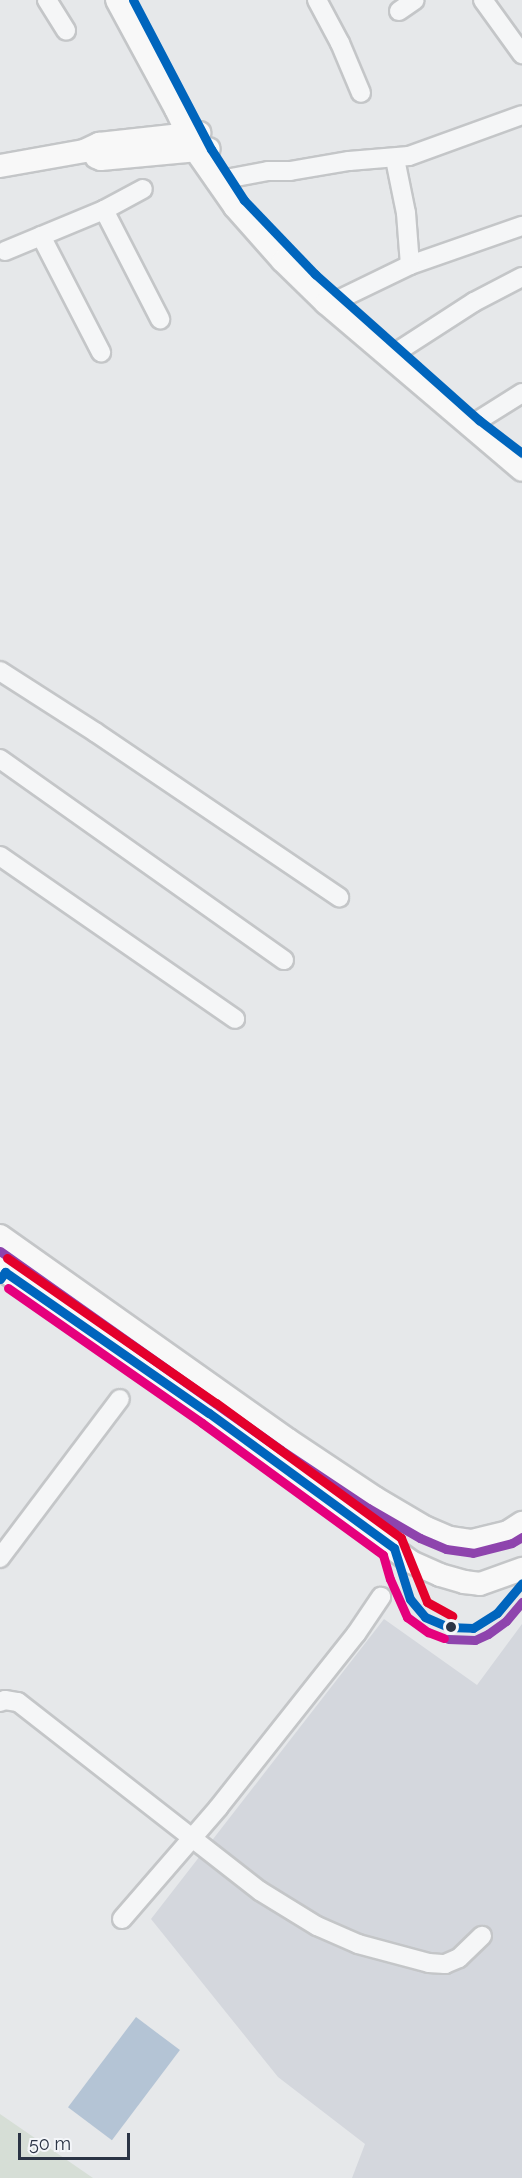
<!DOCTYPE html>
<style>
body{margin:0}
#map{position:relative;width:522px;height:2178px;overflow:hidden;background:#e6e8ea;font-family:Raleway,sans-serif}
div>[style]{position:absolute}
.built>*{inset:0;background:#d4d7dd}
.green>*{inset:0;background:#d6ded6}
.water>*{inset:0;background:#b4c4d5;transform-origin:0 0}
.roads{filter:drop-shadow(2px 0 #c4c6c8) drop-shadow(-2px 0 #c4c6c8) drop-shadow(0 2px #c4c6c8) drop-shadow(0 -2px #c4c6c8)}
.minor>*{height:18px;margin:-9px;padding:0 9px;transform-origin:9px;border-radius:9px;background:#f5f6f7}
.major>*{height:22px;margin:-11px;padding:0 11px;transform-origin:11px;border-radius:11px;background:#f8f8f8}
.bus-1>*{height:9px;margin:-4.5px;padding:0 4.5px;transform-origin:4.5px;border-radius:4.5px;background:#0065bd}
.bus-2>*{height:9px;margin:-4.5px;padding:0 4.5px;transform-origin:4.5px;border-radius:4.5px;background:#8e44ad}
.bus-3>*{height:9px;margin:-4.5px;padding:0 4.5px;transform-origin:4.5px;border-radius:4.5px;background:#e5007d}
.bus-4>*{height:9px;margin:-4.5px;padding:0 4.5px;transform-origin:4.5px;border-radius:4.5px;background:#e4002b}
.dots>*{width:16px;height:16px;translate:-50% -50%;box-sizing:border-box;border:3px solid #f4f6f9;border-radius:50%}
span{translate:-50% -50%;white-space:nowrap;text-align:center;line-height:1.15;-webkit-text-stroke:4.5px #f4f6f9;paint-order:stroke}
.scale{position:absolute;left:18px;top:2133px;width:112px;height:27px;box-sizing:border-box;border:3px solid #2b3445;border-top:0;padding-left:8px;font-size:18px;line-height:21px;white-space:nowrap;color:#2b3445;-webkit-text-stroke:4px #f4f6f9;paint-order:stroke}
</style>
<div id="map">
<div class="built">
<i style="clip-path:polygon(384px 1619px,477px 1685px,522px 1624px,522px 2178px,352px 2178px,365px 2144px,278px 2077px,151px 1919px)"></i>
</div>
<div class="green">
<i style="clip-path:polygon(0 2114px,93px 2178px,0 2178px)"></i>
</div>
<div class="water">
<i style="left:136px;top:2017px;width:55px;height:113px;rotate:37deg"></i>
</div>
<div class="roads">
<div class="minor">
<i style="left:47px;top:0;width:36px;rotate:58deg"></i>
<i style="left:317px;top:0;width:49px;rotate:61.9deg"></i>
<i style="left:340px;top:43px;width:54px;rotate:67.2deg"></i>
<i style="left:483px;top:0;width:67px;rotate:54.2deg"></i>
<i style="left:399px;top:11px;width:19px;rotate:-35deg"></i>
<i style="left:215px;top:181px;width:54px;rotate:-10.7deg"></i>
<i style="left:268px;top:171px;width:22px"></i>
<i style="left:290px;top:171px;width:60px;rotate:-9.6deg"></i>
<i style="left:349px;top:161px;width:60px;rotate:-4.8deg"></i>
<i style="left:409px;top:156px;width:120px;rotate:-19.9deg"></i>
<i style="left:104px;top:210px;width:123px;rotate:62.8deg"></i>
<i style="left:41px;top:236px;width:131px;rotate:62.7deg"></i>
<i style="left:5px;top:251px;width:107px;rotate:-22.5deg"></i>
<i style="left:104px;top:210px;width:44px;rotate:-28.3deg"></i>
<i style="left:410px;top:265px;width:119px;rotate:-19.2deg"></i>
<i style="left:342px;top:298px;width:76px;rotate:-25.9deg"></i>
<i style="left:410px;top:265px;width:52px;rotate:-94.4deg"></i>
<i style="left:406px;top:213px;width:55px;rotate:-101.5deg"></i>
<i style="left:389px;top:357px;width:101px;rotate:-32.9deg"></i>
<i style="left:474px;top:302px;width:54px;rotate:-27.5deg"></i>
<i style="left:479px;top:420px;width:51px;rotate:-32.1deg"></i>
<i style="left:0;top:671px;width:113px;rotate:32.7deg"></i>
<i style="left:95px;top:732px;width:295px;rotate:34.1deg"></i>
<i style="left:0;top:759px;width:348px;rotate:35.3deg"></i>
<i style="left:0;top:856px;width:286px;rotate:34.7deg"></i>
<i style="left:0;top:1558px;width:199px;rotate:-53deg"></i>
<i style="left:0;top:1702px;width:5px;rotate:-22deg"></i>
<i style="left:5px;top:1700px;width:13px;rotate:9deg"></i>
<i style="left:18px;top:1702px;width:307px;rotate:38deg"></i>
<i style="left:260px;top:1891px;width:67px;rotate:31.6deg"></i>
<i style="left:317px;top:1926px;width:45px;rotate:23.7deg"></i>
<i style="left:358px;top:1944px;width:73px;rotate:15deg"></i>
<i style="left:429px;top:1963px;width:16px;rotate:4deg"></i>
<i style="left:445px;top:1964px;width:15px;rotate:-23deg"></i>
<i style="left:459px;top:1958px;width:32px;rotate:-44deg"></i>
<i style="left:122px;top:1919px;width:147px;rotate:-49.1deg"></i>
<i style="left:218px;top:1808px;width:222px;rotate:-51.6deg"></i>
<i style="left:356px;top:1634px;width:45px;rotate:-56deg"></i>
</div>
<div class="major">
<i style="left:117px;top:0;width:124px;rotate:61.6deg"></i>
<i style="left:176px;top:109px;width:47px;rotate:64.5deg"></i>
<i style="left:196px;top:151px;width:68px;rotate:55.1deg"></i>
<i style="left:235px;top:207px;width:72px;rotate:48.4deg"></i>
<i style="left:283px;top:261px;width:60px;rotate:44.3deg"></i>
<i style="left:326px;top:303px;width:257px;rotate:40.4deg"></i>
<i style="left:96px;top:157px;width:5px;rotate:22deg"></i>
<i style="left:101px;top:159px;width:108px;rotate:-5.3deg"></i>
<i style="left:0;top:166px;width:85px;rotate:-10.1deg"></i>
<i style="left:84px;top:151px;width:17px;rotate:-25deg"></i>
<i style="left:99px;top:144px;width:101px;rotate:-6.3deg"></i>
<i style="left:0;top:1236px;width:353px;rotate:35.3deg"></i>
<i style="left:288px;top:1440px;width:105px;rotate:33.7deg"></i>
<i style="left:375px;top:1498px;width:59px;rotate:30.5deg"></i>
<i style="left:426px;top:1528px;width:26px;rotate:23deg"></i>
<i style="left:450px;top:1538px;width:22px;rotate:8deg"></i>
<i style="left:472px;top:1541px;width:37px;rotate:-14deg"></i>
<i style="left:508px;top:1532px;width:17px;rotate:-33deg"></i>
<i style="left:0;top:1268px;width:254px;rotate:34.8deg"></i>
<i style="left:209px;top:1413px;width:251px;rotate:36.4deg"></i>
<i style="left:411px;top:1562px;width:32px;rotate:24deg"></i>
<i style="left:440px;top:1575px;width:25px;rotate:16deg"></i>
<i style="left:464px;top:1582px;width:16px;rotate:7deg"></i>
<i style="left:480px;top:1584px;width:45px;rotate:-19.7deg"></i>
</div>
</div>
<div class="bus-1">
<i style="left:133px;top:0;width:168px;rotate:62.4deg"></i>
<i style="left:211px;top:149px;width:61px;rotate:57.1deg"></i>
<i style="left:244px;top:200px;width:103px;rotate:46.2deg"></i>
<i style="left:315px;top:274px;width:220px;rotate:41.7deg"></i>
<i style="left:479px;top:420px;width:54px;rotate:37.5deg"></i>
<i style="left:0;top:1279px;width:9px;rotate:-54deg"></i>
<i style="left:5px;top:1272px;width:248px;rotate:34.7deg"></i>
<i style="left:209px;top:1413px;width:229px;rotate:36.1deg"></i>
<i style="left:394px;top:1548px;width:53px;rotate:72.6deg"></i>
<i style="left:410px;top:1599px;width:23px;rotate:50deg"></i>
<i style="left:425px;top:1617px;width:25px;rotate:23deg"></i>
<i style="left:448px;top:1627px;width:25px;rotate:2deg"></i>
<i style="left:473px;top:1628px;width:28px;rotate:-32deg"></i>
<i style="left:497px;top:1613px;width:39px;rotate:-50deg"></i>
</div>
<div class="bus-2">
<i style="left:0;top:1251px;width:344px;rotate:35.3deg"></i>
<i style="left:281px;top:1450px;width:105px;rotate:33.7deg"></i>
<i style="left:368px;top:1508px;width:60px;rotate:30deg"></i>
<i style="left:420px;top:1538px;width:28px;rotate:23deg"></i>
<i style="left:446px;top:1549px;width:27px;rotate:8deg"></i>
<i style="left:473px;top:1553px;width:40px;rotate:-14.4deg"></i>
<i style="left:512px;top:1543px;width:12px;rotate:-31deg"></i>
<i style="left:448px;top:1639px;width:27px;rotate:2deg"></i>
<i style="left:475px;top:1640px;width:14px;rotate:-25deg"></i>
<i style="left:488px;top:1634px;width:22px;rotate:-36deg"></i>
<i style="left:506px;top:1621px;width:25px;rotate:-50deg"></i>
</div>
<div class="bus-3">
<i style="left:8px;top:1288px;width:236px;rotate:34.8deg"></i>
<i style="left:202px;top:1423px;width:224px;rotate:36.1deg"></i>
<i style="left:383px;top:1555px;width:25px;rotate:74deg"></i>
<i style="left:390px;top:1579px;width:42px;rotate:65.9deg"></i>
<i style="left:407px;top:1617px;width:26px;rotate:36deg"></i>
<i style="left:428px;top:1632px;width:17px;rotate:21deg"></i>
</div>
<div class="bus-4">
<i style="left:7px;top:1258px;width:254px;rotate:34.8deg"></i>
<i style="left:216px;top:1403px;width:229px;rotate:36.1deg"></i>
<i style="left:401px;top:1538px;width:69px;rotate:67.9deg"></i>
<i style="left:427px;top:1602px;width:29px;rotate:29deg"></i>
</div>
<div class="dots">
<i style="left:451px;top:1627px;background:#2b3445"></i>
</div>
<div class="scale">50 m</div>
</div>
